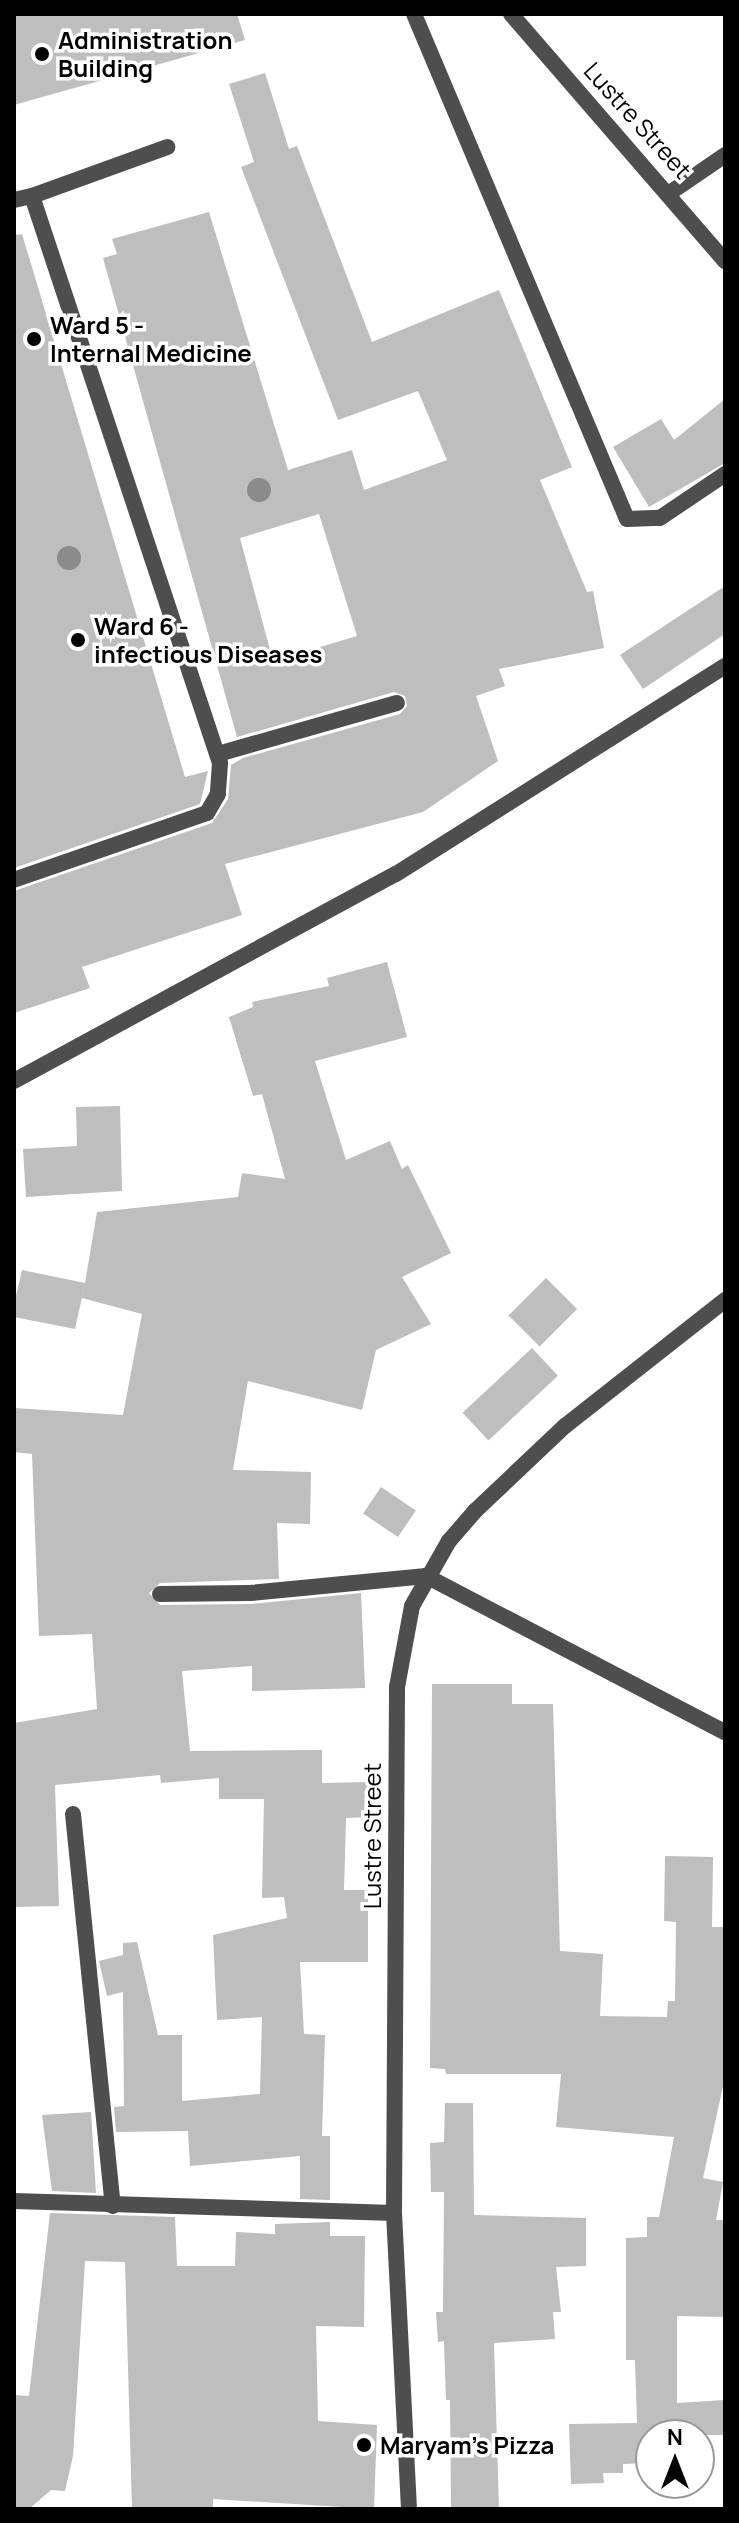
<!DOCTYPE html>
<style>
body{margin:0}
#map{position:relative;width:739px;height:2523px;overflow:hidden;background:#fff;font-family:Manrope,sans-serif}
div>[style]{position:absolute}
.building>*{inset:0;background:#bebebe;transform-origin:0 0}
.service>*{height:16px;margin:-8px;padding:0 8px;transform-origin:8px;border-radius:8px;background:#4e4e4e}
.minor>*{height:16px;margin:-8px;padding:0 8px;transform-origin:8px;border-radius:8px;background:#4e4e4e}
.tertiary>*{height:16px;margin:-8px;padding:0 8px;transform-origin:8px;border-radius:8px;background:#4e4e4e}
.trees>*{width:24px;height:24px;margin:-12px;border-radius:50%;background:#8b8b8b}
.dots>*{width:22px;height:22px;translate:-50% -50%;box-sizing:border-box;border:4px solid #fff;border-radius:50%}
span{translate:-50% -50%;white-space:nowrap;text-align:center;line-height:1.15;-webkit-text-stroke:7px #fff;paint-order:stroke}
.poi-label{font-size:24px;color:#000;font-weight:700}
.left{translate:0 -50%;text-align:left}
.street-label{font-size:24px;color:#000}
.frame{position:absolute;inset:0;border:16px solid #000;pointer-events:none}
.north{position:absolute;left:635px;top:2419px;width:80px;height:80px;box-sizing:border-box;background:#fff;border:2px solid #999;border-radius:50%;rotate:0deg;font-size:22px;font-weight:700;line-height:32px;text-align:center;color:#000}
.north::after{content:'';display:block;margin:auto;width:28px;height:36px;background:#000;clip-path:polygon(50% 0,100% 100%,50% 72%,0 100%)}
</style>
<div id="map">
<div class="building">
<i style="clip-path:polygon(14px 14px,237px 14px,245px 40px,14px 105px)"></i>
<i style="clip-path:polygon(evenodd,265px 73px,289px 149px,297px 146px,372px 342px,499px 290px,572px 467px,540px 480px,587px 592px,593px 591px,604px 648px,499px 669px,505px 686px,476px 696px,498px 761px,423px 812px,225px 864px,242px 915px,82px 967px,90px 988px,14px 1013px,14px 891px,212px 823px,228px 799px,231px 765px,243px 758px,400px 714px,407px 706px,405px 696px,394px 692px,237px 737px,103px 258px,117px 254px,112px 239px,209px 212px,288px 470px,352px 450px,364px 490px,447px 460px,418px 391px,338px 420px,241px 167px,254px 162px,229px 84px,265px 73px,319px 514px,357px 636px,273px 661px,240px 538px,319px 514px)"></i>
<i style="clip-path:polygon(22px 234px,185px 777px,208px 771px,200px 804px,14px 868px,14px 235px)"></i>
<i style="clip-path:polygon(725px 399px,725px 463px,649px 507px,613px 447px,661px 419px,674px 440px)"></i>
<i style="clip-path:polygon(725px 586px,725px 634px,643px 689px,620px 655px)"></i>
<i style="clip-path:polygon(387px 962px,407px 1037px,315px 1061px,346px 1160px,390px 1141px,402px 1169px,408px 1165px,451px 1253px,402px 1277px,431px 1324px,376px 1350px,362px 1410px,248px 1381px,233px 1470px,311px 1472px,310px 1524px,277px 1523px,279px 1579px,160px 1583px,149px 1593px,160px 1605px,251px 1604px,361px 1593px,365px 1688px,252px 1691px,252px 1666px,182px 1671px,190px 1751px,322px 1750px,322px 1783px,368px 1782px,369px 1817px,346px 1818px,344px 1890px,368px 1890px,368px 1962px,300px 1962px,304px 2034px,325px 2035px,322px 2136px,330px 2136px,330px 2200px,300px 2199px,300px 2156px,190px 2166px,188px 2131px,116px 2132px,114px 2107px,124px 2106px,123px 1992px,107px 1996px,99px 1961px,123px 1955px,123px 1943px,137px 1942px,158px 2035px,182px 2035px,182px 2101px,260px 2094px,262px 2017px,217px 2020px,213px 1935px,287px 1918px,284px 1897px,262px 1898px,264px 1799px,219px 1799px,219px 1778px,161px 1783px,160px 1775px,55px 1785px,59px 1906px,14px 1907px,14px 1723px,97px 1709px,92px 1634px,39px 1636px,32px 1454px,14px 1452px,14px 1408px,123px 1415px,142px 1314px,82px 1298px,84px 1288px,75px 1329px,14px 1317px,14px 1305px,22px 1270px,85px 1283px,97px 1212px,238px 1197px,242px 1173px,285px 1179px,262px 1094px,253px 1096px,229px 1017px,253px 1007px,252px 1002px,329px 986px,327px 978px)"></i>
<i style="clip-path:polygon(120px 1106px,122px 1191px,26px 1197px,23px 1149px,77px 1146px,76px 1107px)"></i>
<i style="left:546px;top:1278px;width:44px;height:53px;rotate:45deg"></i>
<i style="left:532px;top:1348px;width:38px;height:95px;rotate:47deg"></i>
<i style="left:381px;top:1487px;width:42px;height:32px;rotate:34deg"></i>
<i style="clip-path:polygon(432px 1684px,512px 1684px,512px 1704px,553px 1704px,560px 1951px,603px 1954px,600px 2016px,667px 2017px,668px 2001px,675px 2001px,676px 1922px,664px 1921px,665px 1856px,713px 1857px,712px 1927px,725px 1927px,725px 2077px,703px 2178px,723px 2182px,716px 2220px,725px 2220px,725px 2317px,677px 2316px,677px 2403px,725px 2400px,725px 2435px,651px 2435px,651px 2463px,623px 2464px,623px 2473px,603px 2473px,604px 2483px,571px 2484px,569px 2424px,637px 2423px,635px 2360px,626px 2360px,626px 2238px,647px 2237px,647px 2217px,659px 2217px,674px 2137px,556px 2127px,561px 2074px,446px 2074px,445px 2069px,430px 2068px)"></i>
<i style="clip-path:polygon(445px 2103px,473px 2103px,474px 2215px,586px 2218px,586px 2266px,556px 2267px,561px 2312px,553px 2312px,555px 2339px,494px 2343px,499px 2509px,451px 2509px,450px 2400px,446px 2400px,444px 2341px,438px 2342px,436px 2312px,443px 2312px,444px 2192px,431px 2192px,430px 2143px,444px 2142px)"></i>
<i style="clip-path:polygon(91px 2112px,96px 2193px,52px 2191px,42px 2115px)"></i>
<i style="clip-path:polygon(50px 2213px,175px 2217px,177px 2266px,235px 2266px,236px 2232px,275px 2234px,275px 2224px,330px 2222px,330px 2236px,365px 2236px,364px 2327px,316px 2326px,318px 2421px,377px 2425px,374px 2509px,213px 2499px,213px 2509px,132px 2509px,125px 2262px,85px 2261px,73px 2456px,65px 2491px,51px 2490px,29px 2509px,14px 2509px,14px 2395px,29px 2396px)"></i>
</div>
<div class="service">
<i style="left:32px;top:196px;width:144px;rotate:-19.9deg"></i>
<i style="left:14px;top:200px;width:18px;rotate:-13deg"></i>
<i style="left:32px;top:196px;width:597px;rotate:71.66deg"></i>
<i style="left:220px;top:763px;width:31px;rotate:94deg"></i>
<i style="left:218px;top:794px;width:22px;rotate:120deg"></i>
<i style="left:207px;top:813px;width:204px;rotate:160.9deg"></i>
<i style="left:218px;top:754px;width:186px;rotate:-15.9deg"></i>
<i style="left:14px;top:1081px;width:434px;rotate:-28.5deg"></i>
<i style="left:396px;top:874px;width:389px;rotate:-32.3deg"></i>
<i style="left:73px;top:1814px;width:394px;rotate:84.2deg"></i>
</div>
<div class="minor">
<i style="left:414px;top:14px;width:548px;rotate:67.13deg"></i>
<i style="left:627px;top:519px;width:33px;rotate:-2deg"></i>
<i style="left:660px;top:518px;width:78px;rotate:-34.1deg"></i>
<i style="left:671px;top:192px;width:65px;rotate:-34.4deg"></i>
<i style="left:160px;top:1594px;width:90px;rotate:-0.6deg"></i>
<i style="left:250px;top:1593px;width:177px;rotate:-5.5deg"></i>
<i style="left:426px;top:1576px;width:337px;rotate:27.6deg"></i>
<i style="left:14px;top:2201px;width:380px;rotate:1.8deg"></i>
</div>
<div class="tertiary">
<i style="left:511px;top:14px;width:327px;rotate:49.1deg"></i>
<i style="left:409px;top:2509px;width:296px;rotate:-92.9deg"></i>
<i style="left:394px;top:2213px;width:526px;rotate:-89.67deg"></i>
<i style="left:397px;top:1687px;width:82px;rotate:-79.5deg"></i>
<i style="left:412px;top:1606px;width:75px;rotate:-60.4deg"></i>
<i style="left:449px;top:1541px;width:40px;rotate:-49deg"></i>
<i style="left:475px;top:1511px;width:124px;rotate:-43.4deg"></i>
<i style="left:565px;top:1426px;width:204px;rotate:-38.2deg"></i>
</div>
<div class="trees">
<i style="left:259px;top:490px"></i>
<i style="left:69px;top:558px"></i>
</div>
<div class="dots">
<i style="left:42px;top:54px;background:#000"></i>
<i style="left:34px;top:339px;background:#000"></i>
<i style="left:78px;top:640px;background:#000"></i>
<i style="left:364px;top:2445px;background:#000"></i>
</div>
<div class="poi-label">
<span class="left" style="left:58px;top:54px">Administration<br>Building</span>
<span class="left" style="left:50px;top:339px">Ward 5 -<br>Internal Medicine</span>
<span class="left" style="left:94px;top:640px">Ward 6 -<br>infectious Diseases</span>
<span class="left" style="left:380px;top:2445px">Maryam's Pizza</span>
</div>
<div class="street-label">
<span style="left:638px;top:120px;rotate:48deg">Lustre Street</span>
<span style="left:372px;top:1836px;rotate:-90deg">Lustre Street</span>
</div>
<div class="frame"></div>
<div class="north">N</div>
</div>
